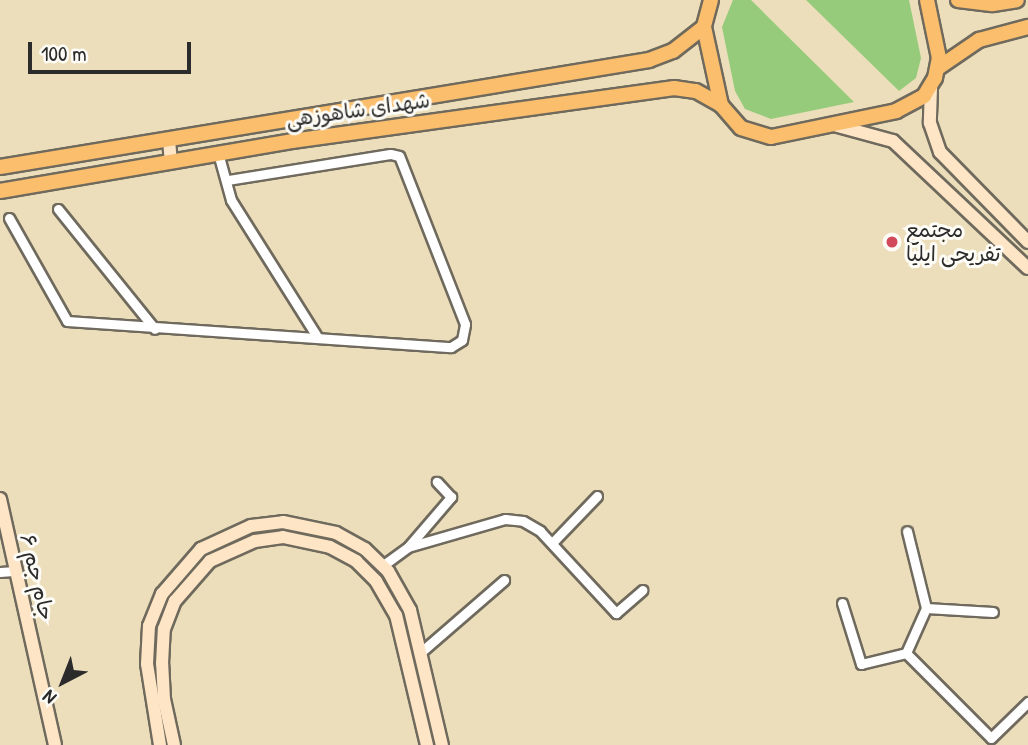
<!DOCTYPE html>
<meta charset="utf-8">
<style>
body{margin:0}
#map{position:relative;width:1028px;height:745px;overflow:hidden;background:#ecdeba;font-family:"Patrick Hand","Playpen Sans Arabic",sans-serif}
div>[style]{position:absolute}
.green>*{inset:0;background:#96cb7c}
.roads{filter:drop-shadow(2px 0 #6f6a5d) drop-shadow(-2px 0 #6f6a5d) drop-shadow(0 2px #6f6a5d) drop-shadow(0 -2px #6f6a5d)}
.street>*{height:9px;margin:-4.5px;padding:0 4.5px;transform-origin:4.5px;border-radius:4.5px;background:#fff}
.secondary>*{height:12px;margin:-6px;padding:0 6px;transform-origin:6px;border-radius:6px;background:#fde5c5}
.primary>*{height:14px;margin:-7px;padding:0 7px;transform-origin:7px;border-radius:7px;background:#fabe6d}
.dots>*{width:19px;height:19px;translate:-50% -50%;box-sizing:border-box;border:4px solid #fdfcf7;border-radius:50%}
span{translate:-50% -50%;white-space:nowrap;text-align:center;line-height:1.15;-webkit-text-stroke:6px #fdfcf7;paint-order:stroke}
.street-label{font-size:21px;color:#2b2b2b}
.poi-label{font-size:21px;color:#2b2b2b}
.left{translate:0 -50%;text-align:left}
.north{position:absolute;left:28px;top:647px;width:70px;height:70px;-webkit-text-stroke:5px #fdfcf7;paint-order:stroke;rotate:222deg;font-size:19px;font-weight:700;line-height:28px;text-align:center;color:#2b2b2b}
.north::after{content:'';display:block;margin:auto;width:24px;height:32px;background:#2b2b2b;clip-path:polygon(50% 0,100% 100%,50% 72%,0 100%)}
.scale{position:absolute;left:28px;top:42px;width:163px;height:32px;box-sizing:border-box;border:4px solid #2b2b2b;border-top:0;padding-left:9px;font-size:21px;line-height:24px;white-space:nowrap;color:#2b2b2b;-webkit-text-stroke:5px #fdfcf7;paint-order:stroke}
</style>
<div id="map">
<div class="green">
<i style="clip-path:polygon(733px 0,751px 0,854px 102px,771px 119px,745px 109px,735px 91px,722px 27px)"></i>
<i style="clip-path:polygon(806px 0,909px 0,921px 58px,916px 78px,899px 91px)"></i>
</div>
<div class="roads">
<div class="street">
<i style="left:218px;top:153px;width:49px;rotate:74.5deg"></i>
<i style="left:231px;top:200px;width:163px;rotate:57.8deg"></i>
<i style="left:58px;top:209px;width:154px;rotate:51.1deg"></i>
<i style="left:9px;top:218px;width:118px;rotate:60.6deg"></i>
<i style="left:67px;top:321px;width:385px;rotate:3.9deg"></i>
<i style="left:451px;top:347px;width:13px;rotate:-32deg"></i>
<i style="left:462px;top:340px;width:16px;rotate:-79deg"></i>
<i style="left:465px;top:324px;width:180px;rotate:-111.4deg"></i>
<i style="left:399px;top:156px;width:9px;rotate:-167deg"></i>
<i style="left:390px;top:154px;width:165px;rotate:170.9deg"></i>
<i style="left:552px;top:543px;width:65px;rotate:-46.2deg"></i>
<i style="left:409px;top:546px;width:65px;rotate:-49.4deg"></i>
<i style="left:451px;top:497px;width:21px;rotate:-133deg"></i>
<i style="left:382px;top:566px;width:32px;rotate:-36deg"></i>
<i style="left:408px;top:547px;width:101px;rotate:-16.1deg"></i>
<i style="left:505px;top:519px;width:18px;rotate:6deg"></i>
<i style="left:523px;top:521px;width:20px;rotate:30deg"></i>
<i style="left:540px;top:531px;width:112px;rotate:47.2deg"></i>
<i style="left:616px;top:613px;width:35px;rotate:-41deg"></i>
<i style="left:0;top:572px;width:16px;rotate:-4deg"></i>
<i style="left:842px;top:603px;width:64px;rotate:72.7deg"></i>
<i style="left:861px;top:664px;width:46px;rotate:-13.7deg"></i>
<i style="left:926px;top:608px;width:67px;rotate:3.4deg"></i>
<i style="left:421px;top:652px;width:110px;rotate:-40.9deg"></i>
<i style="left:906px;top:653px;width:120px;rotate:45deg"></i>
<i style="left:991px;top:738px;width:52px;rotate:-44.2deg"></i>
<i style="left:906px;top:653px;width:49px;rotate:-66deg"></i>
<i style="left:926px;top:608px;width:79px;rotate:-103.9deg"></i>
</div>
<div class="secondary">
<i style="left:931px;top:88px;width:35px;rotate:92deg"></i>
<i style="left:930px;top:123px;width:31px;rotate:71deg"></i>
<i style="left:940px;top:152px;width:126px;rotate:45.6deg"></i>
<i style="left:834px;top:125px;width:61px;rotate:15.2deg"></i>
<i style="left:893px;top:141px;width:185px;rotate:43.3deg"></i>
<i style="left:169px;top:140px;width:21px;rotate:85deg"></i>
<i style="left:0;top:499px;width:252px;rotate:77.4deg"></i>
<i style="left:160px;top:745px;width:82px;rotate:-99.1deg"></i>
<i style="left:147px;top:664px;width:38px;rotate:-87deg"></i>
<i style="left:149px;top:626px;width:35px;rotate:-68deg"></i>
<i style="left:162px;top:594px;width:60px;rotate:-49.1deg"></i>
<i style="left:201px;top:549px;width:55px;rotate:-24.7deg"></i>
<i style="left:251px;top:526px;width:32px;rotate:-7deg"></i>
<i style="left:283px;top:522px;width:54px;rotate:11.7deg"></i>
<i style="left:336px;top:533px;width:33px;rotate:29deg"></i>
<i style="left:365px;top:549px;width:32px;rotate:44deg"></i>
<i style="left:388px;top:571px;width:45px;rotate:60.6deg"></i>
<i style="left:410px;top:610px;width:139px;rotate:76.7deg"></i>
<i style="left:174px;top:745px;width:47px;rotate:-102.3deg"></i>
<i style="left:164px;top:699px;width:35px;rotate:-93deg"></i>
<i style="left:162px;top:664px;width:35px;rotate:-87deg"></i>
<i style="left:164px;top:629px;width:30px;rotate:-69deg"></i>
<i style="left:175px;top:601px;width:53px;rotate:-48.8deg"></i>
<i style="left:210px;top:561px;width:49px;rotate:-24deg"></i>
<i style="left:255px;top:541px;width:28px;rotate:-8deg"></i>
<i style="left:283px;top:537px;width:48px;rotate:12deg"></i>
<i style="left:330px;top:547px;width:30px;rotate:28deg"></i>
<i style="left:356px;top:561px;width:28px;rotate:45deg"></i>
<i style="left:376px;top:581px;width:39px;rotate:60deg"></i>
<i style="left:396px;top:615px;width:134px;rotate:76.6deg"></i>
</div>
<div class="primary">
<i style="left:711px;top:0;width:28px;rotate:105deg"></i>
<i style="left:704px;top:27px;width:80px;rotate:77.7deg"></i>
<i style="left:721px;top:105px;width:30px;rotate:49deg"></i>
<i style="left:741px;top:128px;width:31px;rotate:17deg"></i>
<i style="left:771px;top:137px;width:128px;rotate:-11.7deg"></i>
<i style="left:896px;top:111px;width:32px;rotate:-28deg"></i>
<i style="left:924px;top:96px;width:21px;rotate:-59deg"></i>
<i style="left:935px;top:78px;width:20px;rotate:-79deg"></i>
<i style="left:939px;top:58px;width:59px;rotate:-101.7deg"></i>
<i style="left:958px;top:0;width:35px;rotate:7deg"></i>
<i style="left:993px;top:4px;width:24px;rotate:-9deg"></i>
<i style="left:938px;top:68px;width:50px;rotate:-34.3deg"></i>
<i style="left:979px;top:40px;width:51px;rotate:-14.9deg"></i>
<i style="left:0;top:167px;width:658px;rotate:-9.36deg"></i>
<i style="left:649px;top:60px;width:26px;rotate:-21deg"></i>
<i style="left:673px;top:51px;width:39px;rotate:-38deg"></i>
<i style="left:0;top:191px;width:296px;rotate:-9.7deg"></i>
<i style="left:292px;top:141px;width:386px;rotate:-7.9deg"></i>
<i style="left:674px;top:88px;width:22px;rotate:8deg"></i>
<i style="left:696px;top:91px;width:29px;rotate:29deg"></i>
</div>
</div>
<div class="dots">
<i style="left:892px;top:242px;background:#d1495b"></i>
</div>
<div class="street-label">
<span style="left:358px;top:110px;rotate:-8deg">شهدای شاهوزهی</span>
<span style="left:37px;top:577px;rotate:77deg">جام جم ۶</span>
</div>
<div class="poi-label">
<span class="left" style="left:906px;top:242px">مجتمع<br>تفریحی ایلیا</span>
</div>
<div class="north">N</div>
<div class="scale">100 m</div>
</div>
